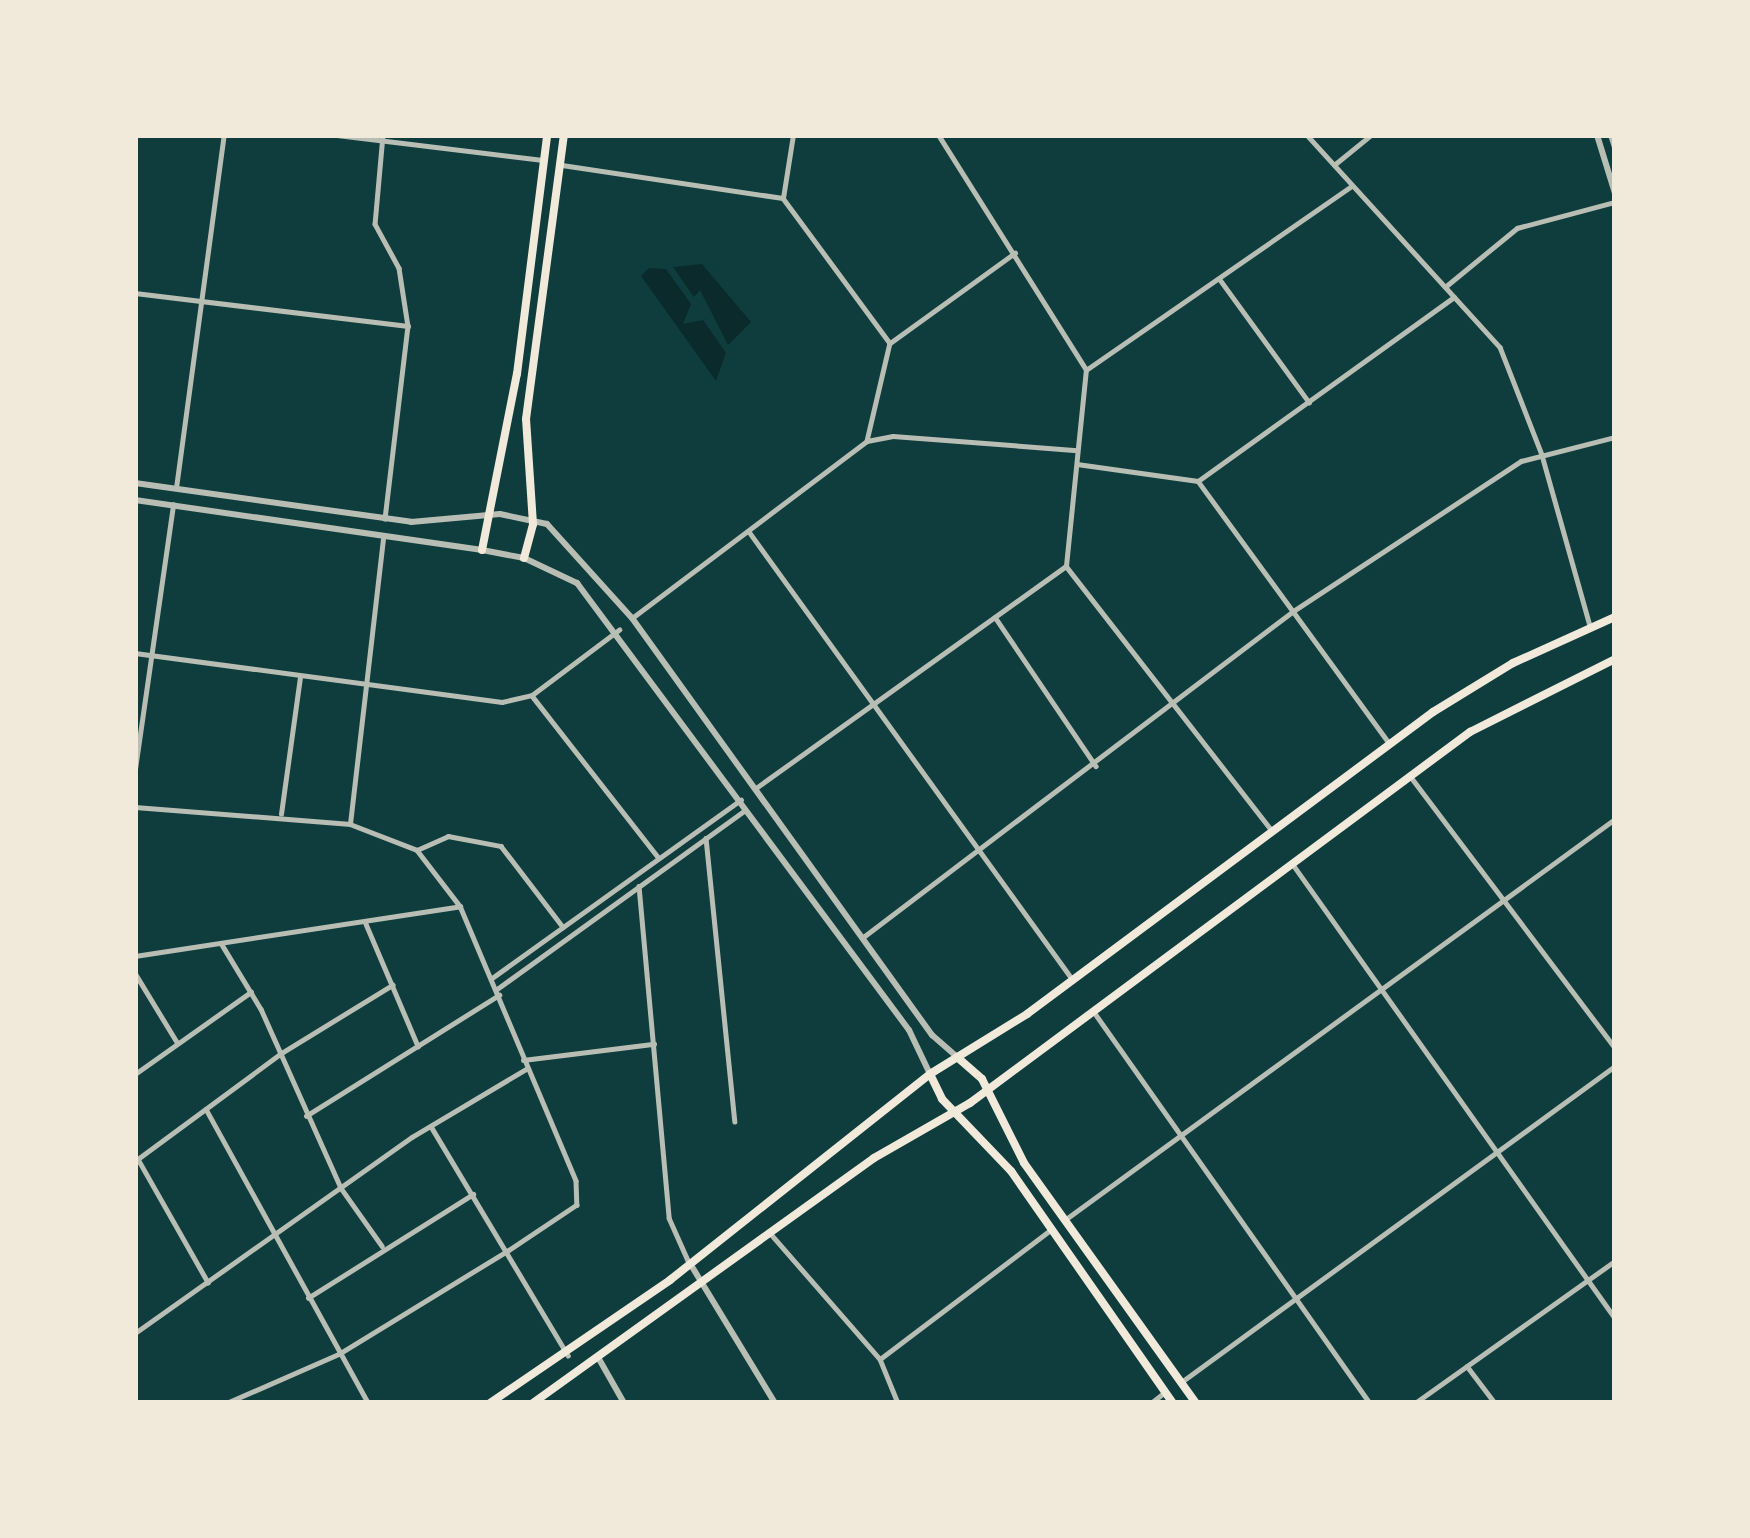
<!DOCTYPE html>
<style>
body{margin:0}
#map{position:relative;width:1750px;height:1538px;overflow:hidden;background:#0f3d3e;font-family:"Public Sans",sans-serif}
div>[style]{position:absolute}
.water>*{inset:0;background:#0a2a2b}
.minor>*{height:4.5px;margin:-2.25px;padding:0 2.25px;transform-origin:2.25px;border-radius:2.25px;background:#b8beb3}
.tertiary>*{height:6px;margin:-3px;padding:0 3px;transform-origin:3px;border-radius:3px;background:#b8beb3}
.secondary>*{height:8px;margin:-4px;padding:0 4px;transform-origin:4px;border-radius:4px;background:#f1e9da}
span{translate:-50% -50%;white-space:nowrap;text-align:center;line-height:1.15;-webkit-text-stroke:9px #f1e9da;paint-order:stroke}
.frame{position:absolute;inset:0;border:138px solid #f1e9da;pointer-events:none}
</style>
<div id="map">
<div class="water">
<i style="clip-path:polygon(702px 264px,751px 322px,728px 345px,700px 290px,694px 297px,673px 267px)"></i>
<i style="clip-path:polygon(649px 268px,666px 269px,691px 304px,683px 324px,703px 320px,726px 353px,716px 381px,641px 276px)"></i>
</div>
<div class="minor">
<i style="left:337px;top:135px;width:209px;rotate:6.9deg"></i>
<i style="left:383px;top:135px;width:89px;rotate:95.1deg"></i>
<i style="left:375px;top:224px;width:50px;rotate:61.4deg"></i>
<i style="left:399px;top:268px;width:59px;rotate:81.2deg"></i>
<i style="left:1307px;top:135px;width:287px;rotate:47.7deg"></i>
<i style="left:1500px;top:347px;width:116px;rotate:68.7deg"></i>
<i style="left:1542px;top:455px;width:178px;rotate:74.3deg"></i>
<i style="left:562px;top:165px;width:223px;rotate:8.5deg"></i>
<i style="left:783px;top:198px;width:180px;rotate:53.6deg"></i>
<i style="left:890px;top:343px;width:101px;rotate:103.2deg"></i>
<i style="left:1334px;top:165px;width:48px;rotate:-39deg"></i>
<i style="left:783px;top:198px;width:64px;rotate:-81deg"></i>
<i style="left:1221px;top:281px;width:150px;rotate:54deg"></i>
<i style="left:1445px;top:287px;width:93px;rotate:-39.3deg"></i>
<i style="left:1517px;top:228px;width:101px;rotate:-14.9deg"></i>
<i style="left:135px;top:293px;width:275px;rotate:6.9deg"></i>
<i style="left:408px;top:326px;width:194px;rotate:96.8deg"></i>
<i style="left:890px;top:343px;width:154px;rotate:-35.8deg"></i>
<i style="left:1086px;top:370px;width:323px;rotate:-34.7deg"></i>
<i style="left:1077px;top:464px;width:122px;rotate:8deg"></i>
<i style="left:1198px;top:481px;width:315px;rotate:-35.7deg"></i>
<i style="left:1198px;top:481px;width:324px;rotate:53.9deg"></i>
<i style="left:176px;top:488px;width:356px;rotate:-82.3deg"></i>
<i style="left:750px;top:533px;width:551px;rotate:54.15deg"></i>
<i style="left:1066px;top:566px;width:336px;rotate:52.1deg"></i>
<i style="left:995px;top:617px;width:180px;rotate:55.9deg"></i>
<i style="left:632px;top:618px;width:294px;rotate:-37deg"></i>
<i style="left:867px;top:441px;width:26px;rotate:-11deg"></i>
<i style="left:893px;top:436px;width:184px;rotate:4.4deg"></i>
<i style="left:135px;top:653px;width:370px;rotate:7.6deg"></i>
<i style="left:502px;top:702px;width:31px;rotate:-13deg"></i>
<i style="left:532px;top:695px;width:109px;rotate:-36.8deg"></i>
<i style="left:533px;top:697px;width:204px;rotate:52deg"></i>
<i style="left:135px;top:769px;width:267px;rotate:-81.8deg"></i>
<i style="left:1411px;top:777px;width:339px;rotate:53deg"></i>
<i style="left:756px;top:788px;width:381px;rotate:-35.6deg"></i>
<i style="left:1066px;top:566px;width:197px;rotate:-84.2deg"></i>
<i style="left:1086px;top:370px;width:278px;rotate:-122.2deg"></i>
<i style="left:135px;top:807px;width:216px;rotate:4.5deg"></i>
<i style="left:350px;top:824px;width:72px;rotate:21.2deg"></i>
<i style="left:417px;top:850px;width:71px;rotate:52.5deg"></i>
<i style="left:460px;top:906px;width:298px;rotate:67.1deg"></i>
<i style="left:576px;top:1181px;width:24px;rotate:88deg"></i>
<i style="left:577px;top:1205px;width:83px;rotate:146.3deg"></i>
<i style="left:508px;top:1251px;width:197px;rotate:148.5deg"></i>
<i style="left:340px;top:1354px;width:122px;rotate:156.4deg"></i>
<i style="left:281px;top:814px;width:138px;rotate:-82.1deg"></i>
<i style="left:350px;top:824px;width:288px;rotate:-83.4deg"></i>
<i style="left:706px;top:838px;width:285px;rotate:84.2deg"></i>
<i style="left:417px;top:850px;width:34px;rotate:-24deg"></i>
<i style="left:448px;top:836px;width:54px;rotate:10.7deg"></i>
<i style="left:501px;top:846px;width:102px;rotate:52.6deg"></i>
<i style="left:1294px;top:866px;width:554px;rotate:54.62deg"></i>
<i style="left:639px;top:886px;width:333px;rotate:84.8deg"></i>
<i style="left:669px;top:1218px;width:51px;rotate:65.9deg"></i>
<i style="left:366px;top:924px;width:133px;rotate:66.9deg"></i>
<i style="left:862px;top:938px;width:540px;rotate:-37.17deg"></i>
<i style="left:1292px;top:612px;width:274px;rotate:-33.4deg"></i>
<i style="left:1521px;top:461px;width:97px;rotate:-14.3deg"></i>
<i style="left:221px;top:943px;width:77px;rotate:58.8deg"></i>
<i style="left:261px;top:1009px;width:196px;rotate:65.9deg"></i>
<i style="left:341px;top:1188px;width:71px;rotate:54.7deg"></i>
<i style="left:135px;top:956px;width:329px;rotate:-8.7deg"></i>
<i style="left:135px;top:973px;width:81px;rotate:58.7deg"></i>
<i style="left:492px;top:978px;width:306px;rotate:-35.6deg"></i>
<i style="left:497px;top:989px;width:306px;rotate:-35.8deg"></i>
<i style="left:1094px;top:1012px;width:479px;rotate:54.8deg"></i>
<i style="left:523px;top:1060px;width:132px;rotate:-7deg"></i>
<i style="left:135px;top:1074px;width:142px;rotate:-35.3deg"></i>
<i style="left:206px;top:1109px;width:336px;rotate:61.1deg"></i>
<i style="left:306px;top:1116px;width:228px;rotate:-32.1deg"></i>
<i style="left:432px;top:1128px;width:265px;rotate:59.1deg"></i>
<i style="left:138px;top:1159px;width:142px;rotate:60.4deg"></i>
<i style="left:135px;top:1161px;width:180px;rotate:-36.4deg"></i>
<i style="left:280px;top:1054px;width:132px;rotate:-31.6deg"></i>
<i style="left:1066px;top:1219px;width:679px;rotate:-36.08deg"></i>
<i style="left:770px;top:1233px;width:167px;rotate:48.9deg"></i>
<i style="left:880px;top:1359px;width:48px;rotate:67.8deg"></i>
<i style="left:308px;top:1298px;width:195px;rotate:-32.2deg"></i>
<i style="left:135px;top:1333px;width:339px;rotate:-35.3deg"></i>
<i style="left:412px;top:1137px;width:133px;rotate:-30.8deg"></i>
<i style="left:880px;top:1359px;width:216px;rotate:-37.1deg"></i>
<i style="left:1467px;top:1366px;width:46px;rotate:52.9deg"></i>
<i style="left:1180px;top:1383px;width:538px;rotate:-36.08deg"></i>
<i style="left:1151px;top:1403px;width:18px;rotate:-38deg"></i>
<i style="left:1415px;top:1403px;width:245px;rotate:-35.4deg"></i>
</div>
<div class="tertiary">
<i style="left:1597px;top:135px;width:61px;rotate:72.8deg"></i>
<i style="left:1611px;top:135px;width:13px;rotate:72deg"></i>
<i style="left:135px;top:483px;width:279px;rotate:8deg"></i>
<i style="left:411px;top:522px;width:89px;rotate:-5.1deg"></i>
<i style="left:500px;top:514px;width:48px;rotate:12deg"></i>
<i style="left:547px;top:524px;width:127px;rotate:47.9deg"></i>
<i style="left:632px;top:618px;width:514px;rotate:54.27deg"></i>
<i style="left:932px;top:1035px;width:33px;rotate:41deg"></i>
<i style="left:135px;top:500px;width:351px;rotate:8.2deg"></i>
<i style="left:482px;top:550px;width:43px;rotate:10.8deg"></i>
<i style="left:524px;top:558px;width:59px;rotate:25.3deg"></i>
<i style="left:577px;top:583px;width:557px;rotate:53.4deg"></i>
<i style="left:909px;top:1030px;width:49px;rotate:64.5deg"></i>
<i style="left:691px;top:1265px;width:162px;rotate:58.7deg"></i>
<i style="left:599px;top:1359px;width:51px;rotate:60.4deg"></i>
</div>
<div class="secondary">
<i style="left:482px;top:550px;width:179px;rotate:-78.8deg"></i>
<i style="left:517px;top:374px;width:241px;rotate:-82.8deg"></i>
<i style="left:524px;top:558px;width:35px;rotate:-75deg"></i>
<i style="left:533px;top:524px;width:105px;rotate:-93.8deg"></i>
<i style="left:526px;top:419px;width:287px;rotate:-82.4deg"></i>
<i style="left:957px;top:1057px;width:33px;rotate:41deg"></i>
<i style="left:982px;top:1079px;width:94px;rotate:63.4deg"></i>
<i style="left:1024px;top:1163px;width:295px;rotate:54.4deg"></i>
<i style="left:930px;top:1074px;width:28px;rotate:64deg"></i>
<i style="left:942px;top:1099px;width:100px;rotate:46.2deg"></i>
<i style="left:1011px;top:1171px;width:283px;rotate:55.1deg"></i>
<i style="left:490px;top:1403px;width:218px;rotate:-34.3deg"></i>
<i style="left:670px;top:1280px;width:332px;rotate:-38.4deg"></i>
<i style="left:930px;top:1074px;width:114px;rotate:-31.7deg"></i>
<i style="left:1027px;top:1014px;width:506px;rotate:-36.64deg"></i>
<i style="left:1433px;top:712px;width:94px;rotate:-31.5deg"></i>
<i style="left:1513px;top:663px;width:112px;rotate:-24.3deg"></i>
<i style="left:533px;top:1403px;width:420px;rotate:-35.7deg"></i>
<i style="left:874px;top:1158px;width:111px;rotate:-29.8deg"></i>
<i style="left:970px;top:1103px;width:623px;rotate:-36.58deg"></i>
<i style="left:1470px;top:732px;width:162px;rotate:-26.7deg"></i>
</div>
<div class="frame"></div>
</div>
